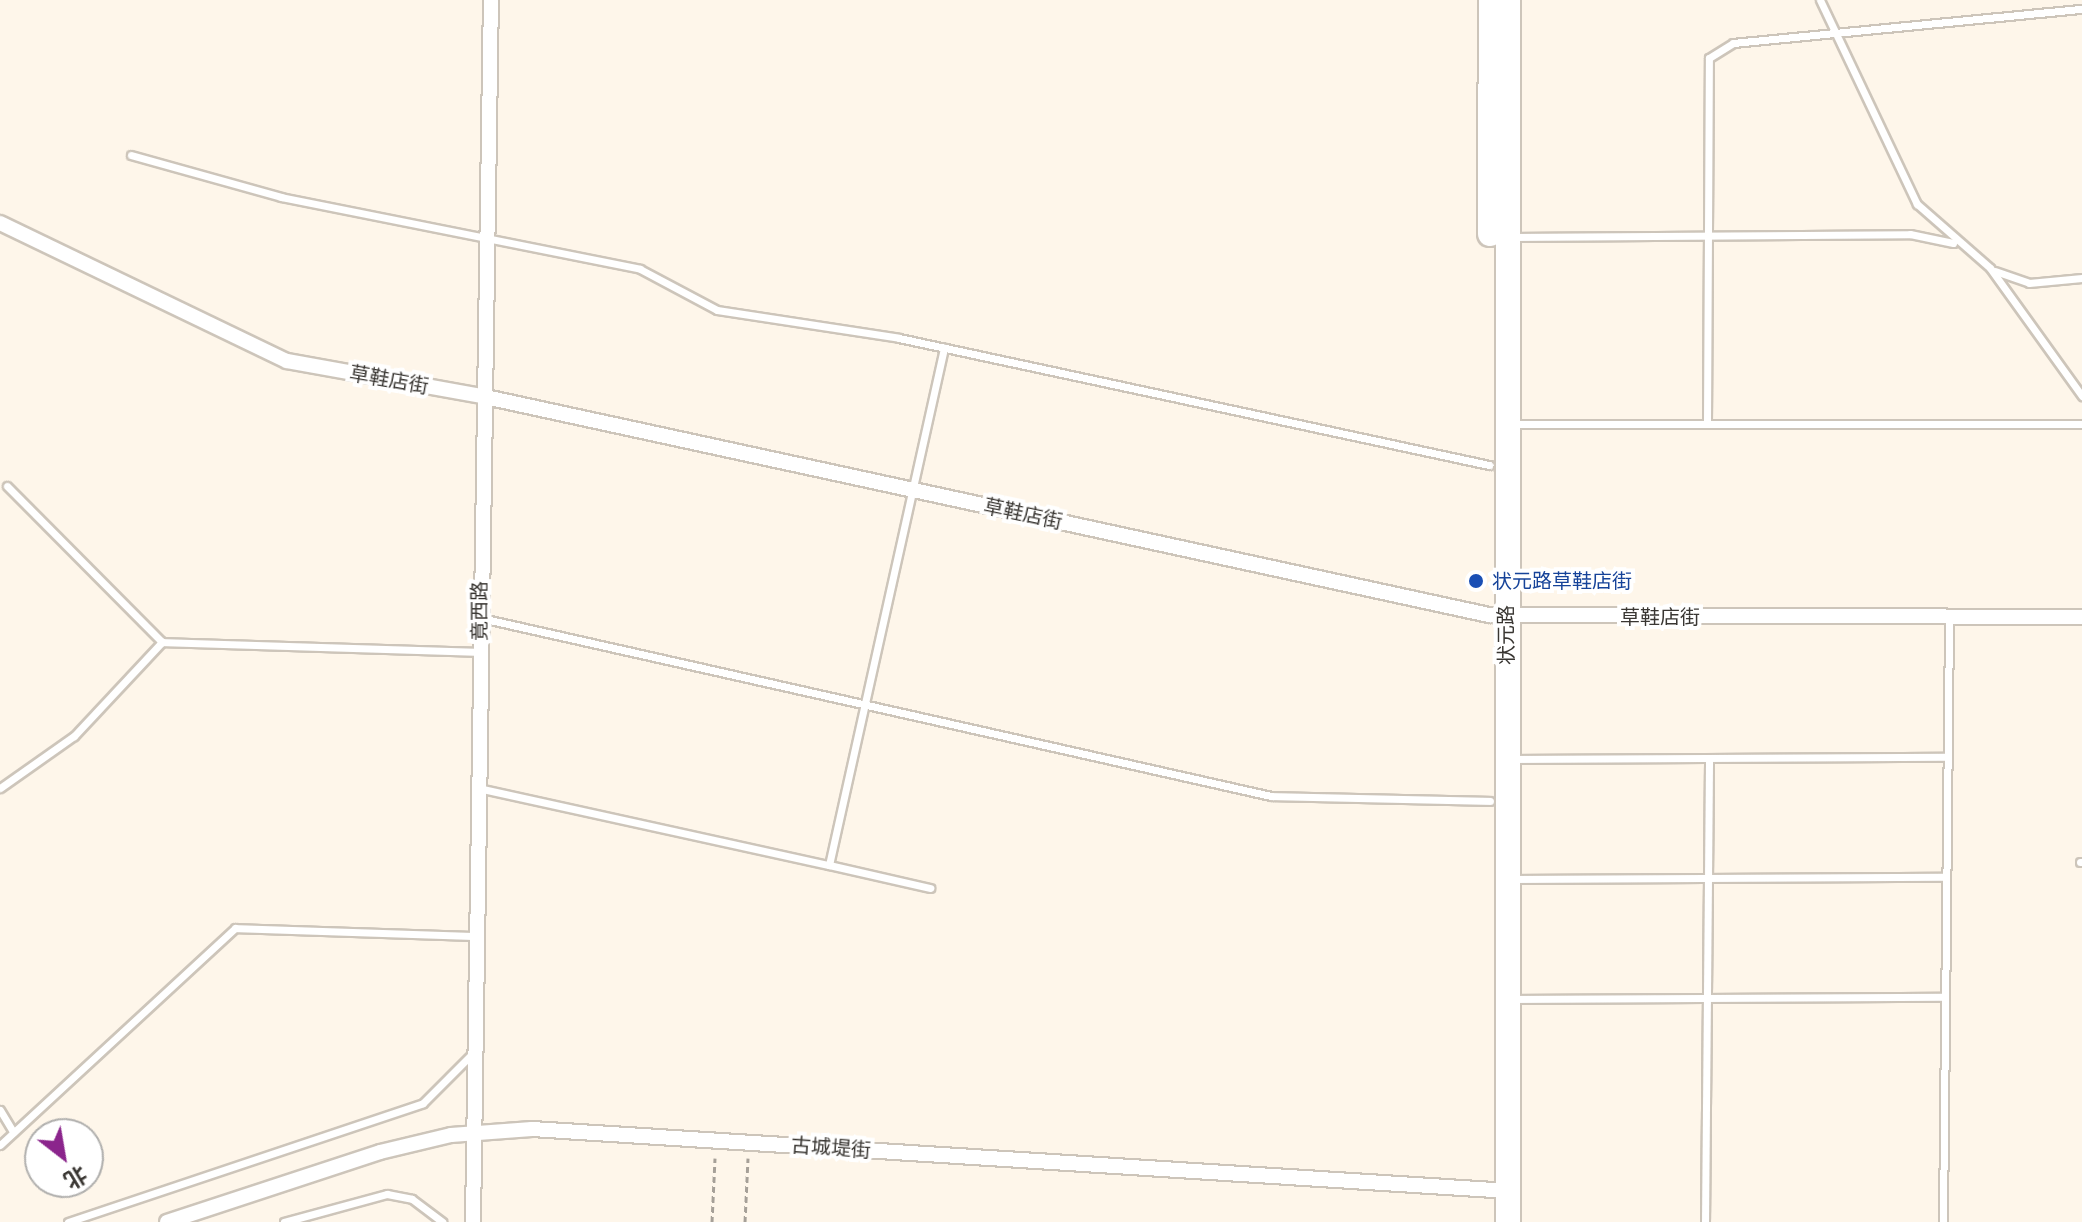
<!DOCTYPE html>
<meta charset="utf-8">
<style>
body{margin:0}
#map{position:relative;width:2082px;height:1222px;overflow:hidden;background:#fef6ea;font-family:"Roboto Condensed","Noto Sans SC",sans-serif}
div>[style]{position:absolute}
.path>*{height:3px;margin-top:-1.5px;transform-origin:0;background:repeating-linear-gradient(90deg,#a6a098 0 6px,transparent 0 10px)}
.roads{filter:drop-shadow(2px 0 #cdc5ba) drop-shadow(-2px 0 #cdc5ba) drop-shadow(0 2px #cdc5ba) drop-shadow(0 -2px #cdc5ba)}
.service>*{height:7px;margin:-3.5px;padding:0 3.5px;transform-origin:3.5px;border-radius:3.5px;background:#fff}
.minor>*{height:14px;margin:-7px;padding:0 7px;transform-origin:7px;border-radius:7px;background:#fff}
.primary>*{height:24px;margin:-12px;padding:0 12px;transform-origin:12px;border-radius:12px;background:#fff}
.dots>*{width:22px;height:22px;translate:-50% -50%;box-sizing:border-box;border:4px solid #fff;border-radius:50%}
span{translate:-50% -50%;white-space:nowrap;text-align:center;line-height:1.15;-webkit-text-stroke:8px #fff;paint-order:stroke}
.street-label{font-size:20px;color:#393632}
.transit-label{font-size:20px;color:#164399}
.left{translate:0 -50%;text-align:left}
.north{position:absolute;left:24px;top:1118px;width:80px;height:80px;box-sizing:border-box;background:#fff;border:2px solid #b0afad;border-radius:50%;rotate:149deg;font-size:22px;font-weight:700;line-height:32px;text-align:center;color:#393632}
.north::after{content:'';display:block;margin:auto;width:28px;height:36px;background:#8b258c;clip-path:polygon(50% 0,100% 100%,50% 72%,0 100%)}
</style>
<div id="map">
<div class="path">
<i style="left:712px;top:1222px;width:64px;rotate:-87.3deg"></i>
<i style="left:745px;top:1222px;width:64px;rotate:-87.3deg"></i>
</div>
<div class="roads">
<div class="service">
<i style="left:1820px;top:0;width:226px;rotate:64.6deg"></i>
<i style="left:1917px;top:204px;width:97px;rotate:41.2deg"></i>
<i style="left:1990px;top:268px;width:158px;rotate:54.3deg"></i>
<i style="left:131px;top:155px;width:156px;rotate:15.6deg"></i>
<i style="left:281px;top:197px;width:366px;rotate:11.3deg"></i>
<i style="left:640px;top:269px;width:87px;rotate:28deg"></i>
<i style="left:717px;top:310px;width:184px;rotate:8.7deg"></i>
<i style="left:899px;top:338px;width:604px;rotate:12.15deg"></i>
<i style="left:1510px;top:237px;width:400px;rotate:-0.4deg"></i>
<i style="left:1910px;top:234px;width:44px;rotate:11.8deg"></i>
<i style="left:1995px;top:271px;width:36px;rotate:19deg"></i>
<i style="left:2029px;top:283px;width:53px;rotate:-5.4deg"></i>
<i style="left:1707px;top:423px;width:365px;rotate:-89.7deg"></i>
<i style="left:1709px;top:58px;width:28px;rotate:-32deg"></i>
<i style="left:1733px;top:43px;width:351px;rotate:-5.6deg"></i>
<i style="left:1512px;top:424px;width:570px"></i>
<i style="left:7px;top:486px;width:220px;rotate:45.2deg"></i>
<i style="left:481px;top:618px;width:810px;rotate:12.7deg"></i>
<i style="left:1271px;top:796px;width:219px;rotate:1.3deg"></i>
<i style="left:1513px;top:759px;width:433px;rotate:-0.3deg"></i>
<i style="left:0;top:788px;width:90px;rotate:-35.1deg"></i>
<i style="left:74px;top:736px;width:129px;rotate:-46.9deg"></i>
<i style="left:162px;top:642px;width:317px;rotate:1.8deg"></i>
<i style="left:478px;top:788px;width:359px;rotate:12.4deg"></i>
<i style="left:829px;top:865px;width:530px;rotate:-77.46deg"></i>
<i style="left:2080px;top:862px;width:2px"></i>
<i style="left:829px;top:865px;width:104px;rotate:12.8deg"></i>
<i style="left:1511px;top:879px;width:434px;rotate:-0.3deg"></i>
<i style="left:1511px;top:999px;width:433px;rotate:-0.3deg"></i>
<i style="left:0;top:1110px;width:26px;rotate:59deg"></i>
<i style="left:0;top:1145px;width:320px;rotate:-42.7deg"></i>
<i style="left:235px;top:928px;width:242px;rotate:1.9deg"></i>
<i style="left:68px;top:1222px;width:374px;rotate:-18.5deg"></i>
<i style="left:423px;top:1103px;width:71px;rotate:-45deg"></i>
<i style="left:284px;top:1222px;width:107px;rotate:-15.2deg"></i>
<i style="left:387px;top:1194px;width:25px;rotate:11deg"></i>
<i style="left:412px;top:1199px;width:38px;rotate:37deg"></i>
<i style="left:1705px;top:1222px;width:464px;rotate:-89.5deg"></i>
<i style="left:1943px;top:1222px;width:605px;rotate:-89.43deg"></i>
</div>
<div class="minor">
<i style="left:0;top:223px;width:318px;rotate:25.7deg"></i>
<i style="left:287px;top:361px;width:197px;rotate:10.2deg"></i>
<i style="left:481px;top:396px;width:1032px;rotate:12.26deg"></i>
<i style="left:1489px;top:615px;width:593px;rotate:0.19deg"></i>
<i style="left:167px;top:1222px;width:224px;rotate:-18.2deg"></i>
<i style="left:380px;top:1152px;width:73px;rotate:-13.5deg"></i>
<i style="left:451px;top:1135px;width:81px;rotate:-4.2deg"></i>
<i style="left:532px;top:1129px;width:978px;rotate:3.63deg"></i>
<i style="left:473px;top:1222px;width:1222px;rotate:-89.16deg"></i>
</div>
<div class="primary">
<i style="left:1508px;top:0;width:1222px;rotate:90deg"></i>
<i style="left:1490px;top:234px;width:234px;rotate:-89.8deg"></i>
</div>
</div>
<div class="dots">
<i style="left:1476px;top:581px;background:#1a4fb4"></i>
</div>
<div class="street-label">
<span style="left:389px;top:380px;rotate:10deg">草鞋店街</span>
<span style="left:1023px;top:514px;rotate:12deg">草鞋店街</span>
<span style="left:480px;top:611px;rotate:-90deg">竟西路</span>
<span style="left:1660px;top:617px">草鞋店街</span>
<span style="left:1506px;top:635px;rotate:-90deg">状元路</span>
<span style="left:831px;top:1148px;rotate:4deg">古城堤街</span>
</div>
<div class="transit-label">
<span class="left" style="left:1492px;top:581px">状元路草鞋店街</span>
</div>
<div class="north">北</div>
</div>
